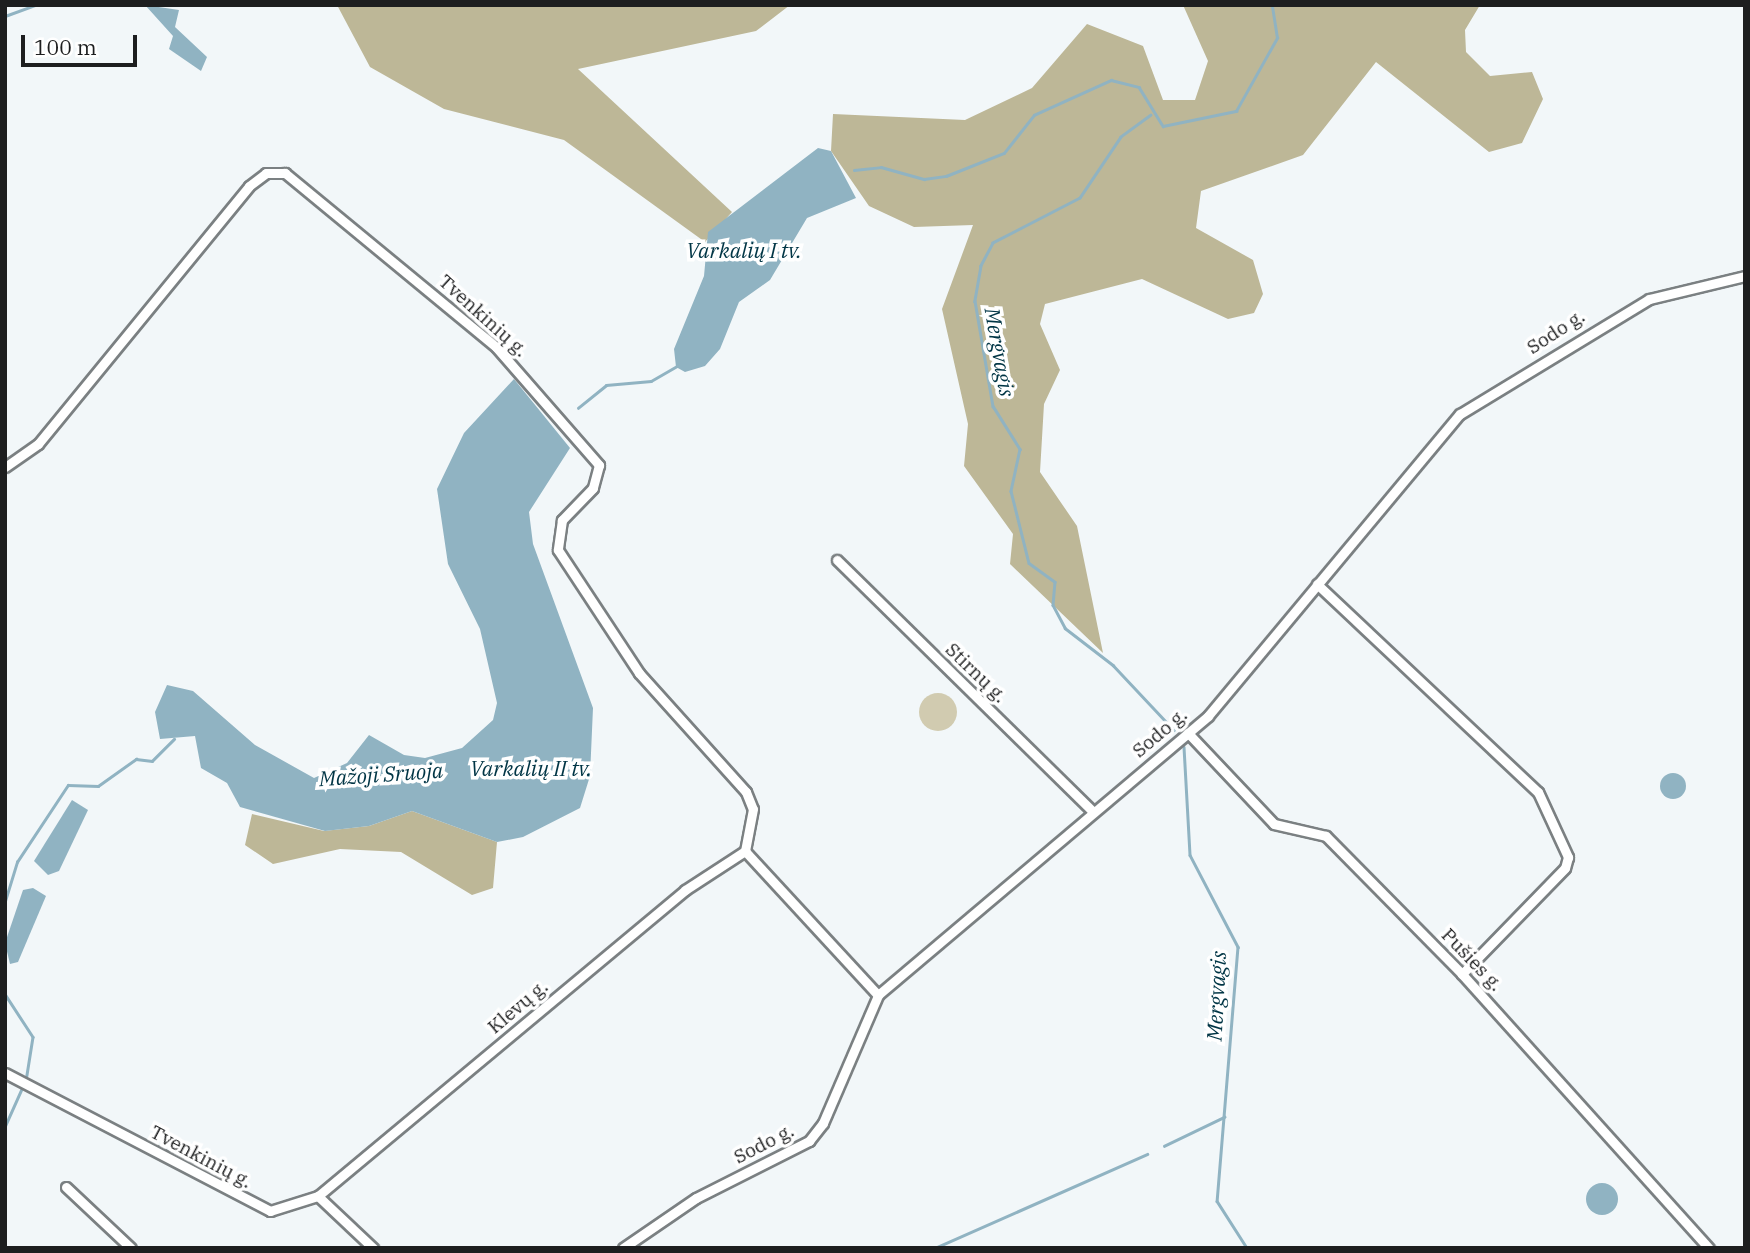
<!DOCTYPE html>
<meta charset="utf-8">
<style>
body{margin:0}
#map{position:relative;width:1750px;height:1253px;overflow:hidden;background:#f2f7f9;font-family:"IBM Plex Serif",serif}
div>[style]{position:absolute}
.green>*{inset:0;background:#d1cbb0}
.round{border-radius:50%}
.forest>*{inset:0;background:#bdb797}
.water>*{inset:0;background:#90b3c2}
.stream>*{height:2.5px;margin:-1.25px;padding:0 1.25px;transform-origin:1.25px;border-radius:1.25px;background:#90b3c2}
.roads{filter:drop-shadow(2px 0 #7b8082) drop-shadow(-2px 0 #7b8082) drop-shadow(0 2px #7b8082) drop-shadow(0 -2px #7b8082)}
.street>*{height:9px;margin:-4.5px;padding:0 4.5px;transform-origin:4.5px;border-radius:4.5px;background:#fff}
span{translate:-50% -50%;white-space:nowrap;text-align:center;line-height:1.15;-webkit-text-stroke:7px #fff;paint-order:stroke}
.street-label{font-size:19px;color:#1d1e1f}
.water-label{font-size:21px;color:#003545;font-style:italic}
.frame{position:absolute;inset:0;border:7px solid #1d1e1f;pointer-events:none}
.scale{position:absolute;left:21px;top:35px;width:116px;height:32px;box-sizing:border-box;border:4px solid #1d1e1f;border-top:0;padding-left:9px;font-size:21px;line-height:24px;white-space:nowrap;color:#1d1e1f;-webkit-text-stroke:5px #fff;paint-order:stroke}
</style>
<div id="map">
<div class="green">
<i class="round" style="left:919px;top:693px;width:38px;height:38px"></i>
</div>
<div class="forest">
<i style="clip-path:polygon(337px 5px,790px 5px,756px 31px,578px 69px,732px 212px,705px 242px,564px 140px,444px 109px,370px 67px)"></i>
<i style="clip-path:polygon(1183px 5px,1480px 5px,1465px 30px,1466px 52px,1490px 76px,1532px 72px,1543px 99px,1522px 143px,1489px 152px,1376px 62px,1303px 155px,1201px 191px,1196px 228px,1253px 260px,1263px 294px,1254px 313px,1228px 319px,1142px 279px,1045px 304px,1040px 324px,1060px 370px,1044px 404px,1040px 472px,1077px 526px,1103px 653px,1010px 564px,1013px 534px,964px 466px,968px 424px,942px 309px,973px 225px,914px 227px,869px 206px,831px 151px,833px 114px,965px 120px,1032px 88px,1087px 24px,1143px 46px,1163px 100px,1195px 100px,1208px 61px)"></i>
<i style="clip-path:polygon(412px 811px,497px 842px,493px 888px,472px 895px,401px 852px,340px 849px,273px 864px,245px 845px,252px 814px,324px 831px,369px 826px)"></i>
</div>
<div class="water">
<i style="clip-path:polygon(145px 5px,179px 10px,175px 27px,207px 57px,201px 71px,169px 49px,173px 36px)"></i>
<i style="clip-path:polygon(818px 148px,831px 151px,856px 198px,807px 218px,770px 280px,739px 302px,720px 349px,705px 366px,685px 372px,676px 367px,674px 349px,704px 276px,708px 232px)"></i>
<i style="clip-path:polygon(514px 379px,570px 448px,529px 512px,533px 544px,593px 708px,590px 776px,580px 808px,523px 837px,497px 842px,412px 811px,369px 826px,325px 831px,240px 807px,227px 783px,201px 768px,195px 736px,160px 739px,155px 712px,167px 685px,193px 691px,255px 745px,314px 778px,347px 763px,369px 735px,404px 755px,425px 758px,462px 748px,493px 720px,497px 703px,480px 629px,448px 564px,437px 489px,464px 433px)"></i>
<i class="round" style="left:1660px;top:773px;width:26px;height:26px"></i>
<i style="clip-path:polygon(72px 800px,88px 810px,59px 871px,48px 875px,34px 861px)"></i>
<i style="clip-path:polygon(33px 888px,46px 896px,18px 962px,10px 964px,5px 943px,23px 890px)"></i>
<i class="round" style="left:1586px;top:1183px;width:32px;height:32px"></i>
</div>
<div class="stream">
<i style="left:5px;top:16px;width:32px;rotate:-20deg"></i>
<i style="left:1151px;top:115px;width:37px;rotate:144deg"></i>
<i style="left:1121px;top:137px;width:73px;rotate:123.9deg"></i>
<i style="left:1080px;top:198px;width:98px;rotate:152.7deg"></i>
<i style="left:993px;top:243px;width:26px;rotate:118deg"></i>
<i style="left:981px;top:266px;width:36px;rotate:100deg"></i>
<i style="left:975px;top:301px;width:107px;rotate:80.3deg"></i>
<i style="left:993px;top:406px;width:51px;rotate:57.9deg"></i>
<i style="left:1020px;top:449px;width:43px;rotate:102.1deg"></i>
<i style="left:1011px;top:491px;width:74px;rotate:76deg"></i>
<i style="left:1029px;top:563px;width:32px;rotate:36deg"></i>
<i style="left:1055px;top:582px;width:23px;rotate:95deg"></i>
<i style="left:1053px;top:605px;width:26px;rotate:62deg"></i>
<i style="left:1065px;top:628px;width:61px;rotate:37.6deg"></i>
<i style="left:1113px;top:665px;width:89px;rotate:46.8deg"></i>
<i style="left:854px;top:170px;width:27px;rotate:-6deg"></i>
<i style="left:881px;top:167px;width:45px;rotate:15.6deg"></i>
<i style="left:924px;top:179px;width:22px;rotate:-8deg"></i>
<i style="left:946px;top:176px;width:62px;rotate:-21.6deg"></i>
<i style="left:1004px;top:153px;width:48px;rotate:-51.7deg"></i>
<i style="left:1034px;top:115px;width:85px;rotate:-24.4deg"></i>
<i style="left:1111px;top:80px;width:29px;rotate:14deg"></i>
<i style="left:1139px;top:87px;width:46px;rotate:58.4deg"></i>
<i style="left:1163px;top:126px;width:75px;rotate:-11.6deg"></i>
<i style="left:1236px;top:111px;width:84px;rotate:-60.7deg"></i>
<i style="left:1277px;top:38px;width:33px;rotate:-99deg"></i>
<i style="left:578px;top:408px;width:36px;rotate:-39deg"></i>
<i style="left:606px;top:385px;width:45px;rotate:-5.1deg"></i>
<i style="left:651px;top:381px;width:30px;rotate:-30deg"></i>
<i style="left:1184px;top:747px;width:108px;rotate:86.8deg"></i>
<i style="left:1190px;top:855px;width:104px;rotate:62.4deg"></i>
<i style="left:1238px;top:947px;width:255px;rotate:94.7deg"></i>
<i style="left:1217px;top:1201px;width:56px;rotate:57.4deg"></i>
<i style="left:5px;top:901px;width:41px;rotate:-72.9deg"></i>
<i style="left:17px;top:862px;width:92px;rotate:-56.5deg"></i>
<i style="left:68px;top:785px;width:30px;rotate:2deg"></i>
<i style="left:98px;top:786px;width:47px;rotate:-35.4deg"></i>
<i style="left:136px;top:759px;width:16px;rotate:7deg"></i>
<i style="left:152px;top:761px;width:31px;rotate:-45deg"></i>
<i style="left:5px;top:994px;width:51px;rotate:56.9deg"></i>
<i style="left:33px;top:1037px;width:39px;rotate:99deg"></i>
<i style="left:5px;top:1126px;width:39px;rotate:-66deg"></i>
<i style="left:1164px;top:1146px;width:67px;rotate:-25.8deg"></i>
<i style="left:935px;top:1248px;width:232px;rotate:-23.9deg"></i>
</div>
<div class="roads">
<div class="street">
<i style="left:5px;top:467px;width:40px;rotate:-34.9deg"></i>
<i style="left:38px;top:444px;width:333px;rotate:-50.7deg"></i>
<i style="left:249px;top:186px;width:21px;rotate:-37deg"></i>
<i style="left:266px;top:173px;width:19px"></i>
<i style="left:285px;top:173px;width:273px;rotate:39.5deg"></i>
<i style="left:496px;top:347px;width:157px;rotate:48.9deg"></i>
<i style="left:599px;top:465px;width:24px;rotate:105deg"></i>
<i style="left:593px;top:488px;width:45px;rotate:134.1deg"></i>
<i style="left:562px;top:520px;width:30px;rotate:98deg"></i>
<i style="left:558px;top:550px;width:147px;rotate:56.6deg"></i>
<i style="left:639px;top:673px;width:160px;rotate:48deg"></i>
<i style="left:746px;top:792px;width:18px;rotate:68deg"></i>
<i style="left:753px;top:809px;width:43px;rotate:100.8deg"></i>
<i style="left:837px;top:560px;width:356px;rotate:44.5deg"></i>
<i style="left:1317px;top:584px;width:303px;rotate:43.3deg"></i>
<i style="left:1538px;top:792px;width:72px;rotate:65.2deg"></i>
<i style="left:1568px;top:857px;width:11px;rotate:105deg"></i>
<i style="left:1565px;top:868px;width:148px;rotate:134.2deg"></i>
<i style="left:1188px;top:733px;width:125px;rotate:46.6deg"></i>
<i style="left:1274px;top:824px;width:53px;rotate:13deg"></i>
<i style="left:1326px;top:836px;width:194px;rotate:45.4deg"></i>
<i style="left:1462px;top:974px;width:369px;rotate:48deg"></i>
<i style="left:745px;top:851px;width:196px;rotate:47.3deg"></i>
<i style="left:5px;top:1073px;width:299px;rotate:27.5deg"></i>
<i style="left:270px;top:1211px;width:50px;rotate:-17.4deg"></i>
<i style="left:318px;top:1196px;width:76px;rotate:43.4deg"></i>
<i style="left:66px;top:1187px;width:89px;rotate:43.2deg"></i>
<i style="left:318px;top:1196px;width:478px;rotate:-39.8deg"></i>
<i style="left:685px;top:890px;width:72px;rotate:-33deg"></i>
<i style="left:623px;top:1248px;width:88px;rotate:-34.4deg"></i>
<i style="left:696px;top:1198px;width:127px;rotate:-26.8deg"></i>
<i style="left:809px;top:1141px;width:23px;rotate:-52deg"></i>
<i style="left:823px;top:1123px;width:139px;rotate:-66.7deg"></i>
<i style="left:878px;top:995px;width:432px;rotate:-40.2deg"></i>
<i style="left:1208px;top:716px;width:393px;rotate:-50.2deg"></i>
<i style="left:1460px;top:414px;width:221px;rotate:-31.3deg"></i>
<i style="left:1649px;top:299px;width:99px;rotate:-13.5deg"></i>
</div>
</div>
<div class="street-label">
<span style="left:483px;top:316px;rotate:42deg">Tvenkinių g.</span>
<span style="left:1556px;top:332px;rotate:-33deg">Sodo g.</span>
<span style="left:976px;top:673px;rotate:44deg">Stirnų g.</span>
<span style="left:1160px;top:733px;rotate:-40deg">Sodo g.</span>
<span style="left:1472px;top:960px;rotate:46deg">Pušies g.</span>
<span style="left:518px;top:1007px;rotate:-40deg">Klevų g.</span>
<span style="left:764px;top:1144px;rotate:-27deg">Sodo g.</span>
<span style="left:201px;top:1157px;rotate:28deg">Tvenkinių g.</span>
</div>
<div class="water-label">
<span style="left:744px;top:250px">Varkalių I tv.</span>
<span style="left:1000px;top:352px;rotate:80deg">Mergvagis</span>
<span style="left:531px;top:768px">Varkalių II tv.</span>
<span style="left:381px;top:774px;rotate:-4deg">Mažoji Sruoja</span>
<span style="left:1216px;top:996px;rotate:-87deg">Mergvagis</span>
</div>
<div class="frame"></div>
<div class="scale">100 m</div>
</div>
